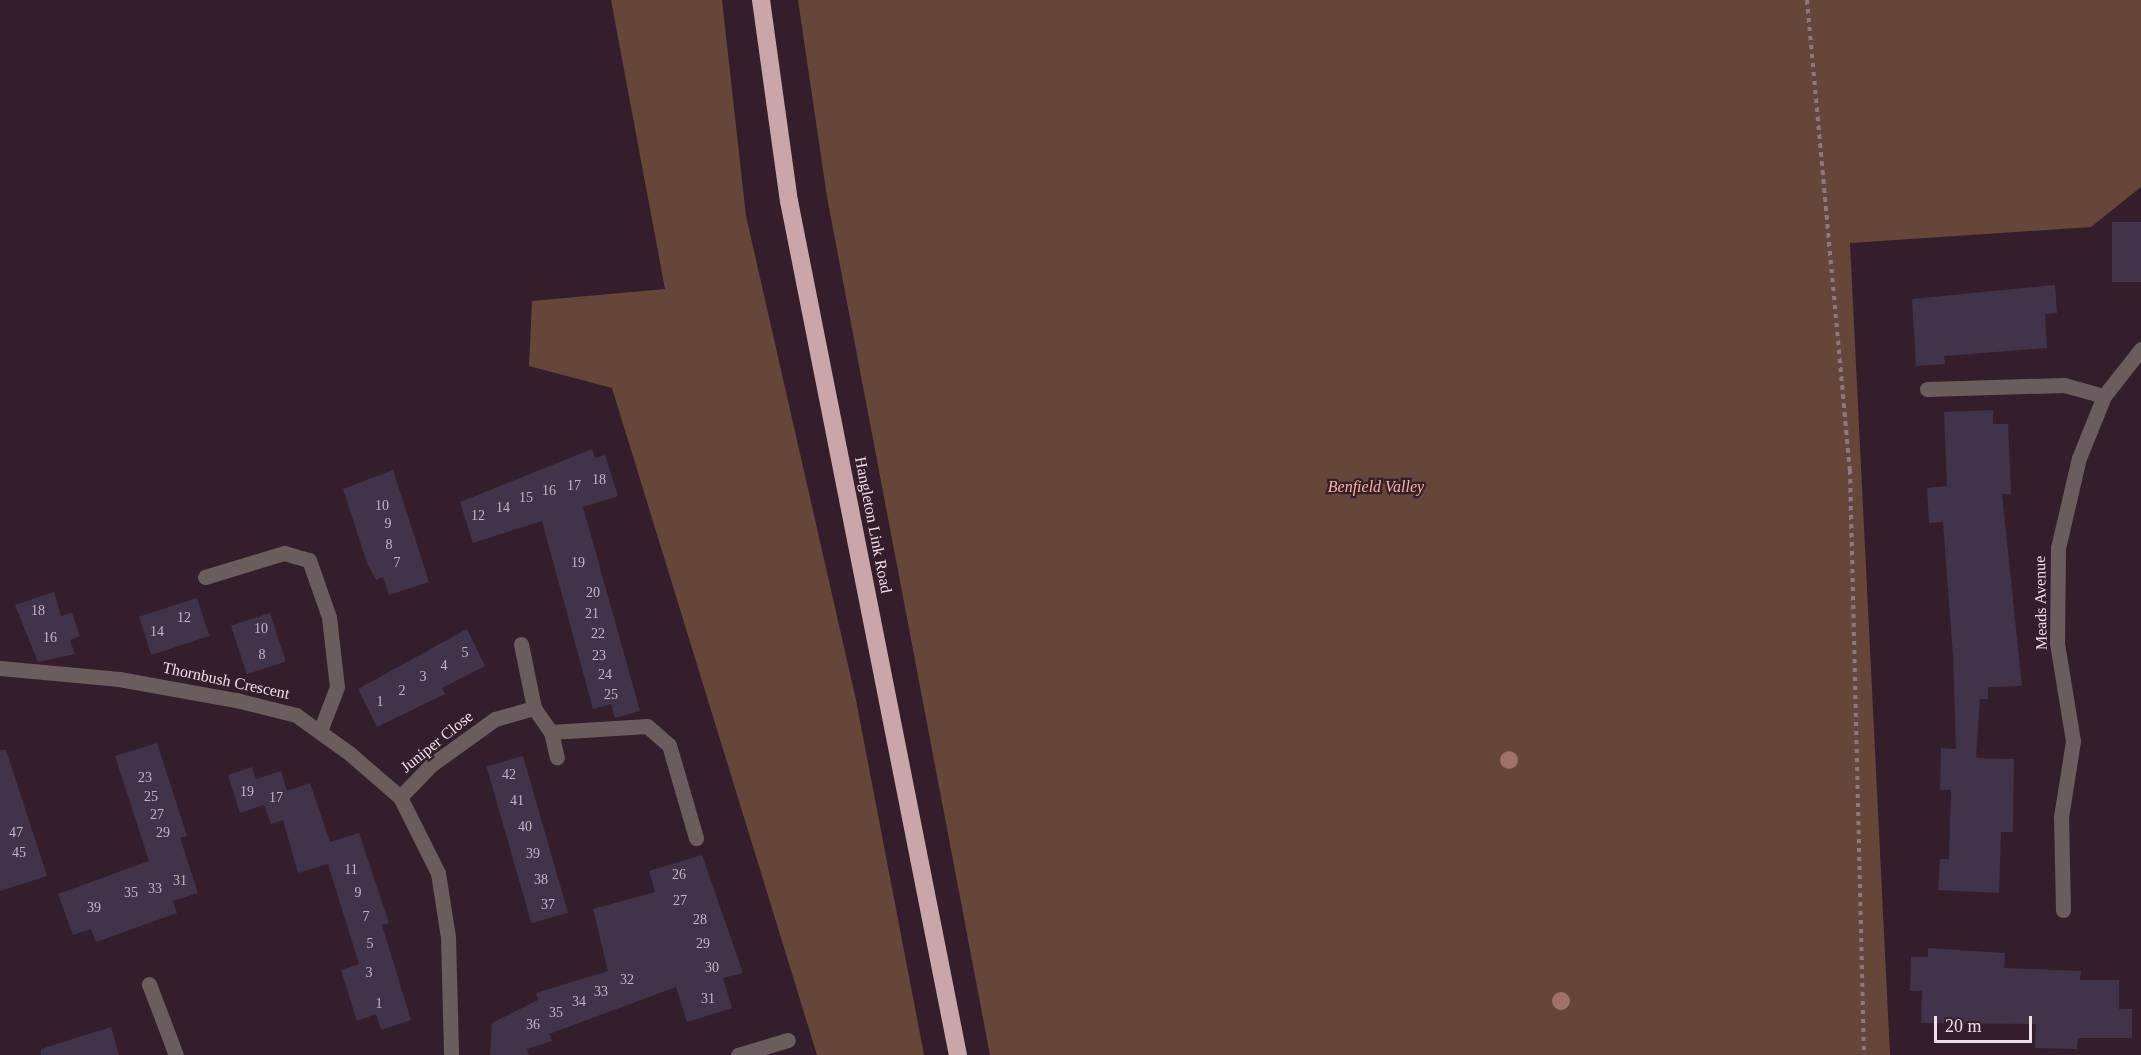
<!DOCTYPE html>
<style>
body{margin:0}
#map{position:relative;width:2141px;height:1055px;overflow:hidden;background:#351e2c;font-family:Georgia,serif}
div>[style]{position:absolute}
.green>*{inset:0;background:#654638}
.building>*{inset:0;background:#41334a;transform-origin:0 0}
.path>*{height:4px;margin-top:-2px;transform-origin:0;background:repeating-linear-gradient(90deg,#8b7883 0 4.5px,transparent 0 9px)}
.minor>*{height:15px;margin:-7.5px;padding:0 7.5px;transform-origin:7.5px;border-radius:7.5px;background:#6b5c5d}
.highway>*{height:18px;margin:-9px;padding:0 9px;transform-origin:9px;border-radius:9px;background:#caa6a9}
.trees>*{width:18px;height:18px;margin:-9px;border-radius:50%;background:#a07268}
span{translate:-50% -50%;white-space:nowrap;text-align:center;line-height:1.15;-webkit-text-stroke:4.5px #351e2c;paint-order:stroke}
.number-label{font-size:14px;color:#c4b5c0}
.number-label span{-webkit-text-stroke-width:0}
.park-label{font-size:16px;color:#f8b79a;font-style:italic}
.street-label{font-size:16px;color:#efe0e8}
.scale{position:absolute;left:1934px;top:1016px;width:98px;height:27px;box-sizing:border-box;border:3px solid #efe0e8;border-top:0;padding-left:8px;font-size:18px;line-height:21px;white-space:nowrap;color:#efe0e8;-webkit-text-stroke:4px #351e2c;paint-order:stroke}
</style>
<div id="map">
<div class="green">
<i style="clip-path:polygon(611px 0,722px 0,746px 216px,856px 700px,924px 1055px,817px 1055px,612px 388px,529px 366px,532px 301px,665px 289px)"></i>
<i style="clip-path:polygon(798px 0,2141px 0,2141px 187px,2091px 227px,1850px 243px,1890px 1055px,990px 1055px,827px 197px)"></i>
</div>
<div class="building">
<i style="left:2141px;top:222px;width:60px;height:29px;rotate:90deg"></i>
<i style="clip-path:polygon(2055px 285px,2057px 313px,2045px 314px,2047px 348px,1944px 356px,1945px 364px,1916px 366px,1912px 299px)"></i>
<i style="clip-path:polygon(1993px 410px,1993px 424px,2008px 424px,2011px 494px,2002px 494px,2022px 686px,1988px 687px,1988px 699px,1980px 699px,1976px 758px,2014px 759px,2013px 832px,2001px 832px,1999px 893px,1938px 890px,1940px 859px,1949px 859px,1951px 790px,1940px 790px,1941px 748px,1956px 749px,1953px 656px,1943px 522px,1929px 523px,1927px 488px,1947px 486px,1944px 412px)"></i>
<i style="clip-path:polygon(592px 449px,595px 458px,605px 455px,618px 496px,583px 507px,640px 711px,615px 718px,611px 704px,593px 709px,542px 521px,473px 543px,460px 502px)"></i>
<i style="clip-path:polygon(393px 470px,429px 582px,389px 595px,383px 577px,376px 580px,367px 563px,343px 489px)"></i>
<i style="clip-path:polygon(54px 592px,61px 616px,72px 613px,80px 636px,70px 640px,75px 654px,38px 662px,15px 605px)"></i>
<i style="left:197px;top:598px;width:40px;height:61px;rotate:72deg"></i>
<i style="left:270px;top:613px;width:51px;height:41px;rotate:72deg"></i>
<i style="clip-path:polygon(467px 629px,485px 666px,442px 688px,445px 694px,377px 727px,358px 689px)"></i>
<i style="clip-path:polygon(157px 743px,187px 836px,180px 838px,198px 893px,173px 901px,177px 913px,96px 942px,91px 929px,73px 935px,58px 894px,149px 861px,115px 756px)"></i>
<i style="clip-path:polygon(0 750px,6px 750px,47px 876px,0 891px)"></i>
<i style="left:523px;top:756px;width:163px;height:38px;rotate:74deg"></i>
<i style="clip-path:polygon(252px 767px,256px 779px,281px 771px,287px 791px,310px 783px,330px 842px,359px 833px,389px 923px,382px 925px,411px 1020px,381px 1030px,376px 1014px,357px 1021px,341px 970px,359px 964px,328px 864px,298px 873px,283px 820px,271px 824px,264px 805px,240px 813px,228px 775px)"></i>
<i style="clip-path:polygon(702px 855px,743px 973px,723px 978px,732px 1008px,687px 1022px,676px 987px,549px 1034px,552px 1041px,527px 1049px,529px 1055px,490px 1055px,492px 1023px,538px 1000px,536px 993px,608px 971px,593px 909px,655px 892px,649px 871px)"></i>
<i style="clip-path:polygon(1928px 948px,2005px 953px,2004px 968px,2081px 971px,2080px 980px,2119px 980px,2119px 1009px,2132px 1009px,2132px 1038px,2078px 1038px,2077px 1049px,2035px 1048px,2036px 1024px,1921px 1023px,1922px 991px,1910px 991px,1911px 957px,1928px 957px)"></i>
<i style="clip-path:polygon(111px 1027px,119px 1055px,41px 1055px,41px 1049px)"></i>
</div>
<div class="path">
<i style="left:1807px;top:0;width:472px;rotate:84.8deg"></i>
<i style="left:1850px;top:470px;width:585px;rotate:88.63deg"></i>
</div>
<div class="minor">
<i style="left:1927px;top:389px;width:137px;rotate:-1.7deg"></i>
<i style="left:2064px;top:385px;width:41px;rotate:15.4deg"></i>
<i style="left:205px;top:577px;width:83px;rotate:-16.9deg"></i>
<i style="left:284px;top:553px;width:26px;rotate:16deg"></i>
<i style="left:309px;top:560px;width:60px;rotate:70.7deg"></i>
<i style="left:329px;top:617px;width:70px;rotate:83.5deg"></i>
<i style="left:337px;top:687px;width:47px;rotate:111.1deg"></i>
<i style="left:521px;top:644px;width:65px;rotate:78.5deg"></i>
<i style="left:0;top:668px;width:120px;rotate:5.3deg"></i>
<i style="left:119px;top:679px;width:119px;rotate:10.2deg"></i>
<i style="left:236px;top:700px;width:62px;rotate:14deg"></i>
<i style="left:296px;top:715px;width:65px;rotate:35.6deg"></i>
<i style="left:349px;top:753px;width:67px;rotate:40.8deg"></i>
<i style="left:400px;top:797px;width:85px;rotate:63.4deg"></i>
<i style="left:438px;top:873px;width:65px;rotate:81.1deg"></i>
<i style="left:448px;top:937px;width:118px;rotate:88.5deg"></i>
<i style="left:551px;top:732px;width:96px;rotate:-3.6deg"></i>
<i style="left:647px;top:726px;width:29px;rotate:41deg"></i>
<i style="left:669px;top:745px;width:97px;rotate:73.8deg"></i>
<i style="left:400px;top:797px;width:45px;rotate:-45.9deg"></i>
<i style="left:431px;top:765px;width:79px;rotate:-35.7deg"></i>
<i style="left:495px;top:719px;width:41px;rotate:-15.8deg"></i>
<i style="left:534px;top:708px;width:29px;rotate:55deg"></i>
<i style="left:551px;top:732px;width:26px;rotate:77deg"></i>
<i style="left:2063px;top:910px;width:93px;rotate:-91.2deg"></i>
<i style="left:2061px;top:817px;width:77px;rotate:-81deg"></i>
<i style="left:2073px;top:741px;width:99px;rotate:-99.3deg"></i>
<i style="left:2057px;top:643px;width:95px;rotate:-89.4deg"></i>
<i style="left:2058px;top:548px;width:92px;rotate:-76.9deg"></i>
<i style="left:2079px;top:458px;width:67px;rotate:-68deg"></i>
<i style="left:2104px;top:396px;width:60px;rotate:-51.8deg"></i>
<i style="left:149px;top:984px;width:76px;rotate:69.2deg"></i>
<i style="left:738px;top:1055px;width:52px;rotate:-16.7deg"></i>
</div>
<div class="highway">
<i style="left:761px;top:0;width:203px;rotate:82.1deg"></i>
<i style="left:789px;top:201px;width:871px;rotate:78.81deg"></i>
</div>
<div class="trees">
<i style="left:1509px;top:760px"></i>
<i style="left:1561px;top:1001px"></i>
</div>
<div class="number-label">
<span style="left:599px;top:480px">18</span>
<span style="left:574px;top:486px">17</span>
<span style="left:549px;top:491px">16</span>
<span style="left:526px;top:498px">15</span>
<span style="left:382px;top:506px">10</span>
<span style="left:503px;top:508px">14</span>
<span style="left:478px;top:516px">12</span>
<span style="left:388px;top:524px">9</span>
<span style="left:389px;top:545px">8</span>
<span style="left:397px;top:563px">7</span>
<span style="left:578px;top:563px">19</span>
<span style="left:593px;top:593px">20</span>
<span style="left:38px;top:611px">18</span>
<span style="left:592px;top:614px">21</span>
<span style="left:184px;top:618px">12</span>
<span style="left:261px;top:629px">10</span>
<span style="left:157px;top:632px">14</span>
<span style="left:598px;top:634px">22</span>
<span style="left:50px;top:638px">16</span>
<span style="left:465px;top:653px">5</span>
<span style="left:262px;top:655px">8</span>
<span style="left:599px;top:656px">23</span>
<span style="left:444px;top:666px">4</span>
<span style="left:605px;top:675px">24</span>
<span style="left:423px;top:677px">3</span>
<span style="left:402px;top:691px">2</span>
<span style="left:611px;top:695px">25</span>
<span style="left:380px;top:702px">1</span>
<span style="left:509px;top:775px">42</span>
<span style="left:145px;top:778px">23</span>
<span style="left:247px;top:792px">19</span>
<span style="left:151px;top:797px">25</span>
<span style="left:276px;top:798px">17</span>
<span style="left:517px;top:801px">41</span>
<span style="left:157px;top:815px">27</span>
<span style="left:525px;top:827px">40</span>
<span style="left:16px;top:833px">47</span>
<span style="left:163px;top:833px">29</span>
<span style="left:19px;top:853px">45</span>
<span style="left:533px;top:854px">39</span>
<span style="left:351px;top:870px">11</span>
<span style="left:679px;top:875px">26</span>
<span style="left:541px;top:880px">38</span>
<span style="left:180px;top:881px">31</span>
<span style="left:155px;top:889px">33</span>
<span style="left:131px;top:893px">35</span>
<span style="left:358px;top:893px">9</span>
<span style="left:680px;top:901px">27</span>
<span style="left:548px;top:905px">37</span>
<span style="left:94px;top:908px">39</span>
<span style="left:366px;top:917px">7</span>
<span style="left:700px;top:920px">28</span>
<span style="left:370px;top:944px">5</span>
<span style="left:703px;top:944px">29</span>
<span style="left:712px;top:968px">30</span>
<span style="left:369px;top:973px">3</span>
<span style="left:627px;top:980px">32</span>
<span style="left:601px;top:992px">33</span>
<span style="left:708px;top:999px">31</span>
<span style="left:579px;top:1002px">34</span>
<span style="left:379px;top:1004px">1</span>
<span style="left:556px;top:1013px">35</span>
<span style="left:533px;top:1025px">36</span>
</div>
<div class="park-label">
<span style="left:1376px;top:487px">Benfield Valley</span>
</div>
<div class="street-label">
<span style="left:873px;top:525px;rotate:79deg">Hangleton Link Road</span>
<span style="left:2041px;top:603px;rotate:-91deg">Meads Avenue</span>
<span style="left:226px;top:681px;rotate:12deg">Thornbush Crescent</span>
<span style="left:437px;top:742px;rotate:-39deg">Juniper Close</span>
</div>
<div class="scale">20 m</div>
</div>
